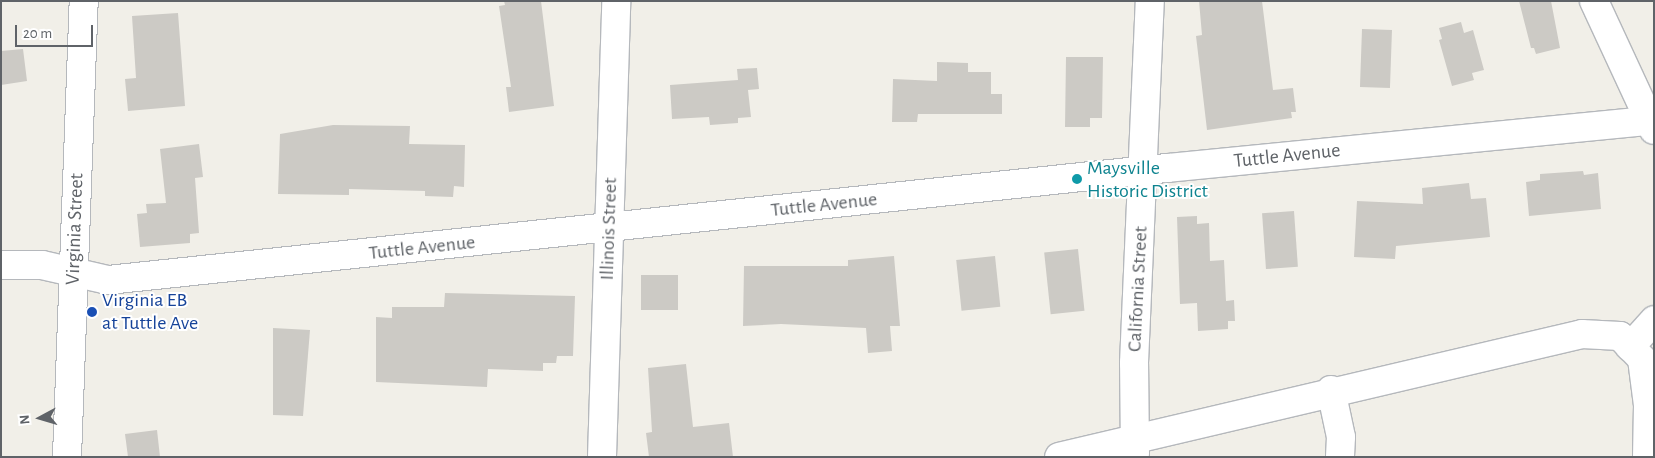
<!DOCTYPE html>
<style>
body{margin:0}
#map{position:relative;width:1655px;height:458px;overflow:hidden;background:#f1efe8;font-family:"Alegreya Sans",sans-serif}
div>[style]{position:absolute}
.building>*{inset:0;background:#cccac5;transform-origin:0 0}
.roads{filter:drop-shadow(1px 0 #b5b8bc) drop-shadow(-1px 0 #b5b8bc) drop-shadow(0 1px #b5b8bc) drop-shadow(0 -1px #b5b8bc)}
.minor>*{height:28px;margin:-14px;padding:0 14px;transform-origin:14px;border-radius:14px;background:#fff}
.dots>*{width:14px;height:14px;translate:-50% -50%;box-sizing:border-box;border:2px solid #fff;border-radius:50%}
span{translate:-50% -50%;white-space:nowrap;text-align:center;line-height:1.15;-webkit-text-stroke:4px #fff;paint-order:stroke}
.street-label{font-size:20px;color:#5f6368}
.culture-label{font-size:20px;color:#0d838f}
.left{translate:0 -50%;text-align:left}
.transit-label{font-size:20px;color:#164399}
.frame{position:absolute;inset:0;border:2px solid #5f6368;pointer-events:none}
.north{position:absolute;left:15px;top:393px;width:50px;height:50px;-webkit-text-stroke:4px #fff;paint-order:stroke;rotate:264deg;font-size:14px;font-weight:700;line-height:20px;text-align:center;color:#5f6368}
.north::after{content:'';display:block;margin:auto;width:18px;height:22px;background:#5f6368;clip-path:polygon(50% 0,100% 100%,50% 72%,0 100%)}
.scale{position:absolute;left:15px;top:25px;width:78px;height:22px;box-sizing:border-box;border:2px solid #5f6368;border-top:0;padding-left:6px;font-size:15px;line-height:18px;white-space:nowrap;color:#5f6368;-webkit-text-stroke:4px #fff;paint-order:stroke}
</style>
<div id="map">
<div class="building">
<i style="clip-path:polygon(504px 1px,541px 1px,554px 106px,509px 112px,506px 87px,511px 87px,499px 6px,505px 5px)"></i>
<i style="clip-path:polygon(1199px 1px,1262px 1px,1273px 90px,1293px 88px,1296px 112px,1291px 112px,1292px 118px,1207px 130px,1196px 36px,1202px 35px)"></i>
<i style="clip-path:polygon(1519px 1px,1551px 1px,1560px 48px,1536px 54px,1534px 48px,1531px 48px)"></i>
<i style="clip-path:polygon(178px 13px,185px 106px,128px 111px,125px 79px,136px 78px,132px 16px)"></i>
<i style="clip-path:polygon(1461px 22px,1464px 33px,1473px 30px,1484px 70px,1472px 73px,1474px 80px,1452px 86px,1439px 40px,1442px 39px,1439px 28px)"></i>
<i style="left:1362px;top:29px;width:30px;height:58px;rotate:2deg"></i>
<i style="clip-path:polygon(23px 49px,27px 81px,1px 85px,1px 51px)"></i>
<i style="clip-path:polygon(1066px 57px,1103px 57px,1102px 118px,1090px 118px,1090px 127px,1065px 127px)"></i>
<i style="clip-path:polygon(937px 62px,968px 63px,968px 72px,991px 72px,991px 94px,1002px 94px,1002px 114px,918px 114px,917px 122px,892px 122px,893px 79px,937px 81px)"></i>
<i style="clip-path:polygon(757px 68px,759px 89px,748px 90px,751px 117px,738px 118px,738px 123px,710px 125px,709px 117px,672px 119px,670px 85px,738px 80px,737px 69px)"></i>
<i style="clip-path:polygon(333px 125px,410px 126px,409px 144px,465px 145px,464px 187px,454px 186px,453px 197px,425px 196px,425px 191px,349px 189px,349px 195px,278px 194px,280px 134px)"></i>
<i style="clip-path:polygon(199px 144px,203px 177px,195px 178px,199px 233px,190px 234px,190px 243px,140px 247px,137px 214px,147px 213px,146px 204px,166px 203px,160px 149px)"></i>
<i style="clip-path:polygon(1583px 171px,1584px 175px,1598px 173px,1601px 209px,1529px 216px,1526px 182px,1540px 180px,1540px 174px)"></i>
<i style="clip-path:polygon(1469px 183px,1471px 199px,1486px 198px,1490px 237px,1396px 246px,1395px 259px,1354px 257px,1357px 201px,1423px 204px,1422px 188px)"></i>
<i style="left:1294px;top:211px;width:56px;height:32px;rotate:86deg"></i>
<i style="clip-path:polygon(1197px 216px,1197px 224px,1209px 223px,1210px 261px,1224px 260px,1226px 301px,1234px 300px,1235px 321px,1228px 321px,1228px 329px,1198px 331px,1197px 303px,1180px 304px,1177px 217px)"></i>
<i style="left:1078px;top:249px;width:62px;height:34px;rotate:84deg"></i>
<i style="clip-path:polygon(894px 256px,900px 326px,890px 326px,892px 351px,868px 353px,866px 328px,781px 324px,743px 326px,744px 266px,848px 266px,848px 260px)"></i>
<i style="left:995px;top:256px;width:51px;height:39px;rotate:84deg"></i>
<i style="left:641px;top:275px;width:37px;height:35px"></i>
<i style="clip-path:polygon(445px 293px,575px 296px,573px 356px,557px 356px,556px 363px,543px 363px,543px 371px,488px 369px,487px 387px,376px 382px,376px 317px,392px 318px,392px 307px,444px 307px)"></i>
<i style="clip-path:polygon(273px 328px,310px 330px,303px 416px,273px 415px)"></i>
<i style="clip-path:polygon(686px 364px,693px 427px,729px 423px,733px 457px,649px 457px,646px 433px,652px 432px,648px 368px)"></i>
<i style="clip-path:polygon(157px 430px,160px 457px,128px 457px,125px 434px)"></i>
</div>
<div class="roads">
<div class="minor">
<i style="left:1594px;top:1px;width:142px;rotate:65.1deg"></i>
<i style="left:1px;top:265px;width:41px"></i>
<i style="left:42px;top:265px;width:68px;rotate:12.8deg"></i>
<i style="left:108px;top:280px;width:1065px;rotate:-6.04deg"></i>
<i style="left:1167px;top:168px;width:484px;rotate:-5.6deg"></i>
<i style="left:1630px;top:347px;width:36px;rotate:-48deg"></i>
<i style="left:1331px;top:390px;width:48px;rotate:78deg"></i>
<i style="left:1341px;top:437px;width:20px;rotate:93deg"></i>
<i style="left:1135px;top:454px;width:91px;rotate:-90.6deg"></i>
<i style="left:1134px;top:363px;width:362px;rotate:-87.5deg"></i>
<i style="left:67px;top:457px;width:456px;rotate:-87.9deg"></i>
<i style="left:602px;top:457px;width:456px;rotate:-88.2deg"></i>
<i style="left:1059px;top:457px;width:537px;rotate:-13.23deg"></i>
<i style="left:1582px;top:334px;width:38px;rotate:3deg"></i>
<i style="left:1620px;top:336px;width:32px;rotate:46deg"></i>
<i style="left:1642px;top:359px;width:46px;rotate:82.6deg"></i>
<i style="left:1648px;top:405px;width:52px;rotate:91.1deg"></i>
</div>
</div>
<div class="dots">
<i style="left:1077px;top:179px;background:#0f9aa8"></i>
<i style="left:92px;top:312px;background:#1a4fb4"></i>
</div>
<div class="street-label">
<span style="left:1287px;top:156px;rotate:-6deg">Tuttle Avenue</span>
<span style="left:824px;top:205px;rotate:-6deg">Tuttle Avenue</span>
<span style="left:75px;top:229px;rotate:-88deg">Virginia Street</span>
<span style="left:609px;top:229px;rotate:-88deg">Illinois Street</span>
<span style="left:422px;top:248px;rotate:-6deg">Tuttle Avenue</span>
<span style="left:1138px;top:289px;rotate:-87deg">California Street</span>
</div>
<div class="culture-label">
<span class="left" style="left:1087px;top:180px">Maysville<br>Historic District</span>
</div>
<div class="transit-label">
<span class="left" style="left:102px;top:312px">Virginia EB<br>at Tuttle Ave</span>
</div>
<div class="frame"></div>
<div class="north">N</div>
<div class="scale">20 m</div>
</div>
